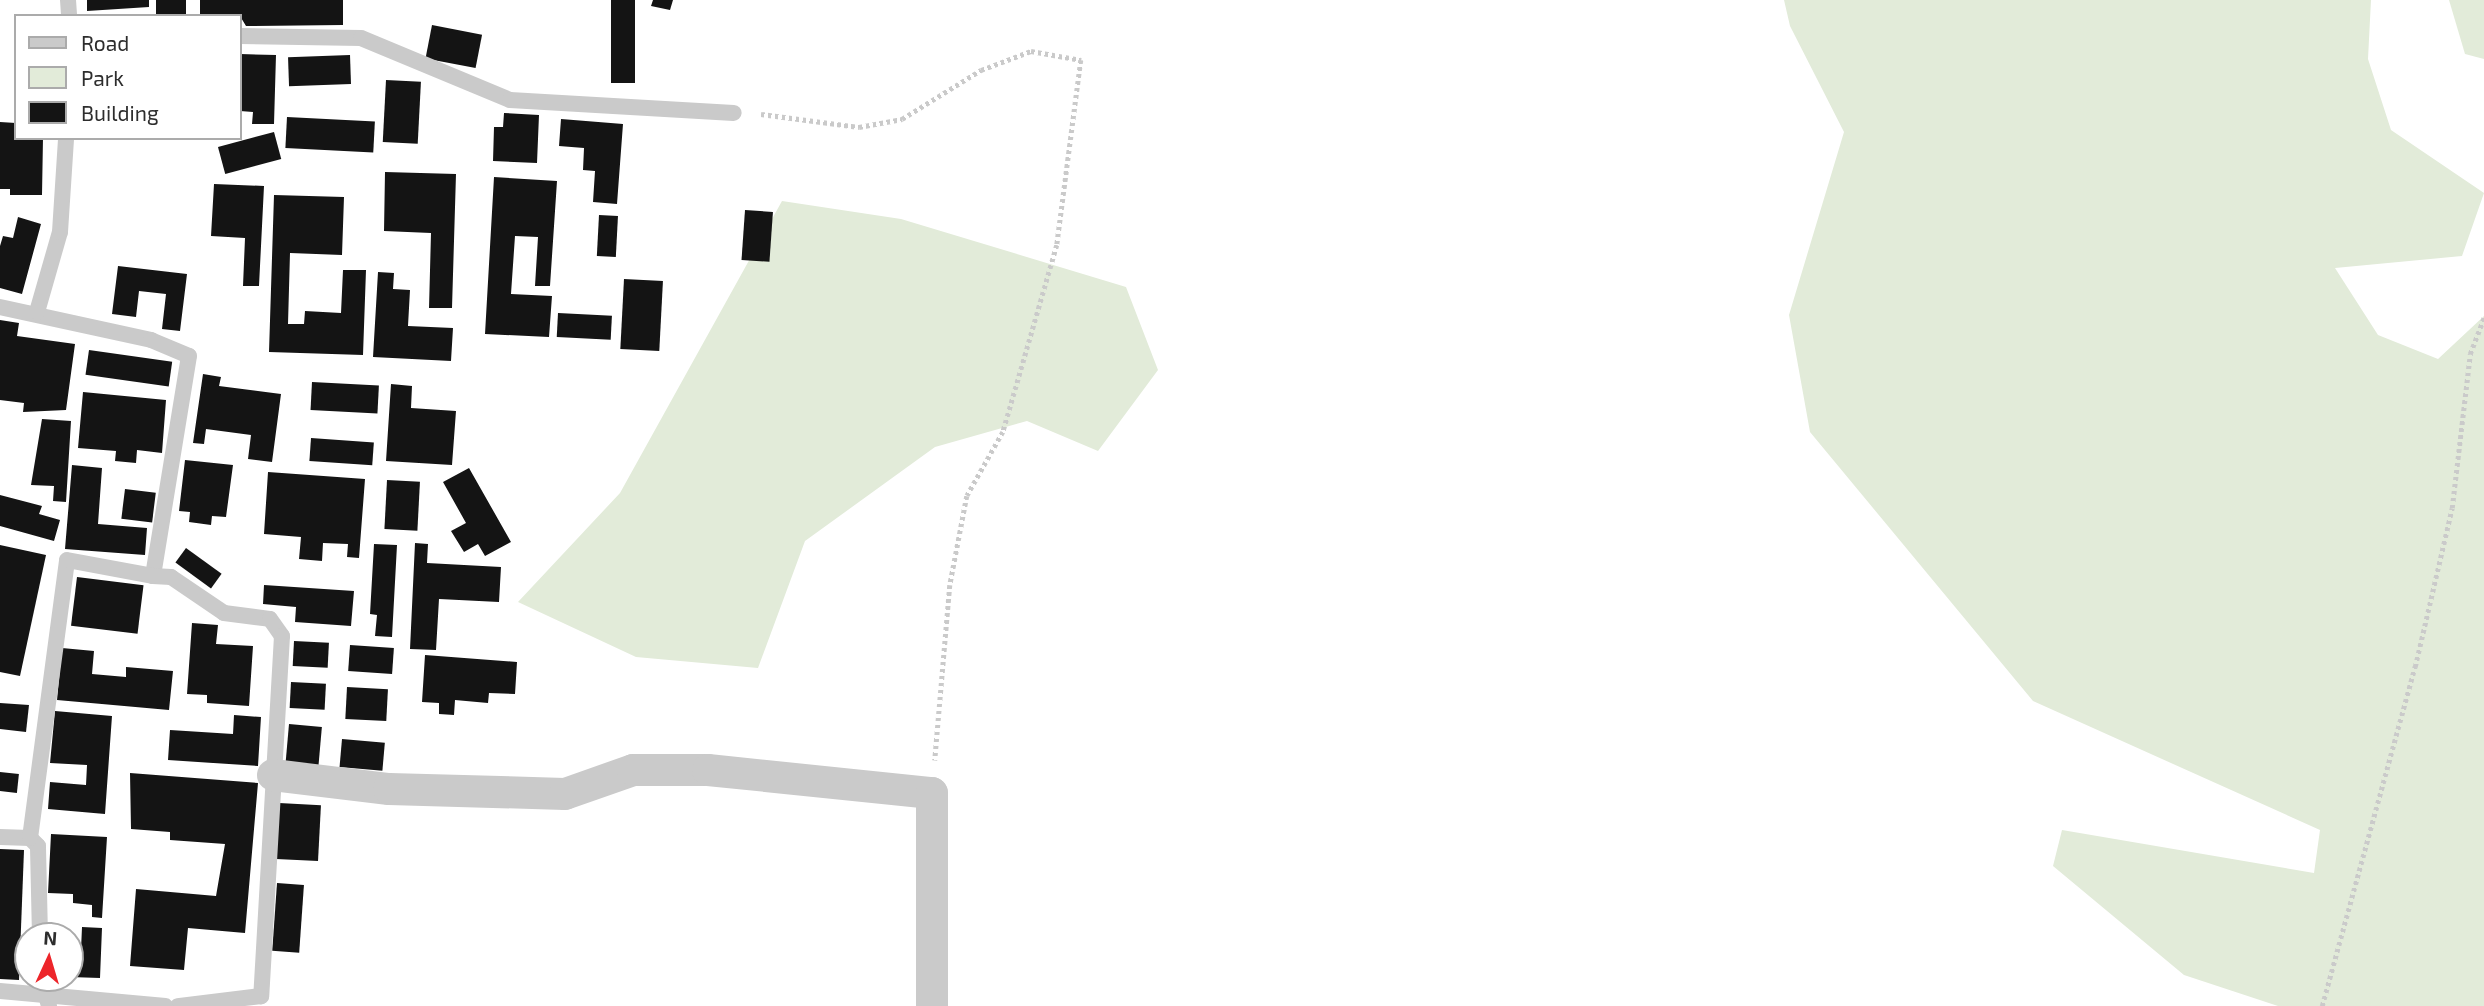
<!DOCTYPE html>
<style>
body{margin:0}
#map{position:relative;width:2484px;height:1006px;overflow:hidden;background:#fff;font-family:"Exo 2",sans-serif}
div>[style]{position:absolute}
.green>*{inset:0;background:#e2ebd9}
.building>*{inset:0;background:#141414;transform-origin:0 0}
.path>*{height:4.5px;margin-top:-2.25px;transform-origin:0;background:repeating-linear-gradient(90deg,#cacaca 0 3.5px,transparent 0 7px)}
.service>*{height:16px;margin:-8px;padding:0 8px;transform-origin:8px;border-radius:8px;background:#cacaca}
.minor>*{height:32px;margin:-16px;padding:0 16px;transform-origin:16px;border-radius:16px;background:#cacaca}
span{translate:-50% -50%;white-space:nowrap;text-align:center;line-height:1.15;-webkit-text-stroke:7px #fff;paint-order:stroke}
.legend{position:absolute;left:14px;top:14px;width:228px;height:126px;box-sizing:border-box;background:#fff;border:2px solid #ababab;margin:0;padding:9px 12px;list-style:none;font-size:21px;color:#2d2d2d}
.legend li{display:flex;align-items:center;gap:14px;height:35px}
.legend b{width:35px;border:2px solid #ababab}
.north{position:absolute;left:14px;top:922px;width:70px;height:70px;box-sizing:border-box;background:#fff;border:2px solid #ababab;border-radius:50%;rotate:4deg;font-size:19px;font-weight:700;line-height:28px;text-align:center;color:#2d2d2d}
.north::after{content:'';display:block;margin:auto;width:24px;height:32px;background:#ed252a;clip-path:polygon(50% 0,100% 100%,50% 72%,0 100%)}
</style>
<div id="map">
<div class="green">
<i style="clip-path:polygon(1784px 0,2371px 0,2368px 59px,2391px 130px,2484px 193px,2462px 256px,2335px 268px,2378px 335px,2438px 359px,2484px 316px,2484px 1006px,2278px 1006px,2184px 975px,2053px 866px,2062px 830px,2314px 873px,2320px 830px,2033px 701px,1810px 432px,1789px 315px,1844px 132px,1790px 26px)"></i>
<i style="clip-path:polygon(2449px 0,2484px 0,2484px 59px,2465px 54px)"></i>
<i style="clip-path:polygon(782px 201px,901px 219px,1126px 287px,1158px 370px,1098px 451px,1027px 421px,935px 447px,805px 541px,758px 668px,636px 657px,518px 602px,620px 493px)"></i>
</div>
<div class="building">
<i style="clip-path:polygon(87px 0,149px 0,149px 7px,87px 11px)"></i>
<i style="left:156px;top:0;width:30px;height:16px"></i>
<i style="clip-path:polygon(200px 0,343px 0,343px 25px,246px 26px,240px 16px,200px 16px)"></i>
<i style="left:611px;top:0;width:24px;height:83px"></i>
<i style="clip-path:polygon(653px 0,673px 0,670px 10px,651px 6px)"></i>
<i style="left:432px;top:25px;width:51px;height:34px;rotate:11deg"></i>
<i style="clip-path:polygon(240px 54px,276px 55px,274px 124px,252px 124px,253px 112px,240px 111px)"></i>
<i style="left:350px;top:55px;width:29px;height:62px;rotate:88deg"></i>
<i style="left:386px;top:80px;width:35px;height:62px;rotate:3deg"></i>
<i style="clip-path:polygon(504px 113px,539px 115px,537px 163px,493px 161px,494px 127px,503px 127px)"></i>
<i style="left:287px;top:117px;width:88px;height:31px;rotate:3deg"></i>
<i style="clip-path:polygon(561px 119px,623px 124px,617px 204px,593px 202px,595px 171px,583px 170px,584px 148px,559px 146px)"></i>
<i style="clip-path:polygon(0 122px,16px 123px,16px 138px,43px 138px,42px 195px,10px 195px,10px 189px,0 189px)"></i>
<i style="left:274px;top:132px;width:28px;height:58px;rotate:75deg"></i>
<i style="clip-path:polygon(385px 172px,456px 174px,452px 308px,429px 308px,431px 233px,384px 231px)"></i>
<i style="clip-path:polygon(494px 177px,557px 181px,550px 286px,535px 286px,538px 237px,515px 236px,511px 294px,552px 296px,549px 337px,485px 334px)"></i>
<i style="clip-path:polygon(214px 184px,264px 186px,259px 286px,243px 286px,245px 238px,211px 236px)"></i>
<i style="clip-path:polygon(274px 195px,344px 197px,342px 255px,290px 253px,288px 324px,304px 324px,305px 311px,341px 313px,343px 270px,366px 270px,363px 355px,269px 352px)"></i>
<i style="left:745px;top:210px;width:28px;height:50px;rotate:4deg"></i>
<i style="left:599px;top:215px;width:19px;height:41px;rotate:3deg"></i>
<i style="clip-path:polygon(18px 217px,41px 224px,22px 294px,0 288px,0 246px,3px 236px,13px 238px)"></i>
<i style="clip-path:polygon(118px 266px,187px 274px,180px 331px,162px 329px,166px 294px,139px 291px,136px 317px,112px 314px)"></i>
<i style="clip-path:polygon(378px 272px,394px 273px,393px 289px,410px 290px,408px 326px,453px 328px,451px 361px,373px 357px)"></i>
<i style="left:624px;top:279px;width:39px;height:70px;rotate:3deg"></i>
<i style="left:558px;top:313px;width:54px;height:24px;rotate:3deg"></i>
<i style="clip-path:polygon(0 320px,19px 323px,17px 336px,75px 344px,66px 410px,23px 412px,24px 403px,0 400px)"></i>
<i style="left:89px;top:350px;width:84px;height:25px;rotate:8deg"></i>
<i style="clip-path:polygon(203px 374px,221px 377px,219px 386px,281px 394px,272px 462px,248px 459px,251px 435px,206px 429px,204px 444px,193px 443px)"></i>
<i style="left:312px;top:382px;width:67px;height:28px;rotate:3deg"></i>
<i style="clip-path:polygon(391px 384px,412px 386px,411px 408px,456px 411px,452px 465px,386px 461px)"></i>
<i style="clip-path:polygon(83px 392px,166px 400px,162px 453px,137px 450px,136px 463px,115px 461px,116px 451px,78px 448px)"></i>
<i style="clip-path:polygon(42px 419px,71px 421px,66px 502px,53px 501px,54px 486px,31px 485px)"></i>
<i style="left:311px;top:438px;width:63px;height:23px;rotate:4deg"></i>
<i style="clip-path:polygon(185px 460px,233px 465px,226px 517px,212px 516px,211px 525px,189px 522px,190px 512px,179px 511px)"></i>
<i style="clip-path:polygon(72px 465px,102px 468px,98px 524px,147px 528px,145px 555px,65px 549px)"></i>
<i style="clip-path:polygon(469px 468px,511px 542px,485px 556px,478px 544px,464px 552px,451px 531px,466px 523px,443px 482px)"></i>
<i style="clip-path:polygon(268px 472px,365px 479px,359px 558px,347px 557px,348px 544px,323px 543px,322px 561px,299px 559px,301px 537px,264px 534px)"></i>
<i style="left:387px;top:480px;width:33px;height:49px;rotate:3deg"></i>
<i style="left:125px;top:489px;width:31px;height:30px;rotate:7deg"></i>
<i style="clip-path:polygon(0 495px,42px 506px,39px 514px,60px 520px,54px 541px,0 526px)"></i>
<i style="clip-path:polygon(415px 543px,428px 544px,427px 563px,501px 567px,499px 602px,439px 599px,436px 650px,410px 649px)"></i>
<i style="clip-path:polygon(374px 544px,397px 545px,392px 637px,375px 636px,377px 615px,370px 614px)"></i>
<i style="clip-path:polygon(0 545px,46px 555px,20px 676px,0 672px)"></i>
<i style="left:186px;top:548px;width:44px;height:18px;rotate:36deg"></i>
<i style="left:77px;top:577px;width:67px;height:49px;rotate:7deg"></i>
<i style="clip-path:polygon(264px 585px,354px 591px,351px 626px,295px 622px,296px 607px,263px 604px)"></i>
<i style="clip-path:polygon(192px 623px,218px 625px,216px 644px,253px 646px,249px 706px,207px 703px,207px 695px,187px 694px)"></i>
<i style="left:294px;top:641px;width:35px;height:25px;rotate:3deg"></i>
<i style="left:350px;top:645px;width:44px;height:26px;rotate:4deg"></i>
<i style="clip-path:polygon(62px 648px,94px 651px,92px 674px,126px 677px,126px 667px,173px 671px,169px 710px,57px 700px)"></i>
<i style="clip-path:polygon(425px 655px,517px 662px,515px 694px,489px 693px,488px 703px,455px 700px,454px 715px,439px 714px,439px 703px,422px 702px)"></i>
<i style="left:291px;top:682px;width:35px;height:26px;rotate:3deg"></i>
<i style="left:347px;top:687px;width:41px;height:32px;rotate:3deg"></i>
<i style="clip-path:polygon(0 703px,29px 705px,26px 732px,0 729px)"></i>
<i style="clip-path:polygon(55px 711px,112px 716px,105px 814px,48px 809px,50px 782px,86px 785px,87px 765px,50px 763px)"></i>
<i style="clip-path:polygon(234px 715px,261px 717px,258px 766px,168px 760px,170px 730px,233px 734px)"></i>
<i style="left:289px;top:724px;width:33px;height:39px;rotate:5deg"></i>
<i style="left:342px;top:739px;width:43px;height:28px;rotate:5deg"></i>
<i style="left:0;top:772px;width:19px;height:19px;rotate:6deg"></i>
<i style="clip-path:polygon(130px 773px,258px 783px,245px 933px,188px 928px,184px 970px,130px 966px,136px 889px,216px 896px,225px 844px,170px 840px,170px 832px,131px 829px)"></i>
<i style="left:279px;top:803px;width:42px;height:56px;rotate:3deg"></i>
<i style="clip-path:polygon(51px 834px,107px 837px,102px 918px,92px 917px,92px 905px,73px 903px,73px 894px,48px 893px)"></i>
<i style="clip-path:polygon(0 849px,24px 850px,19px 980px,0 979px)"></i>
<i style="left:277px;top:883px;width:27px;height:68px;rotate:4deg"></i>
<i style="clip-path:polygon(82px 927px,102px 928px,100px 978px,70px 977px,70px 949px,81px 950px)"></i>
</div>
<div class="path">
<i style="left:761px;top:114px;width:99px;rotate:7.6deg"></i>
<i style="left:859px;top:127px;width:44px;rotate:-10.5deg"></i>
<i style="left:902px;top:119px;width:93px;rotate:-31.8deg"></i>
<i style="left:981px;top:70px;width:53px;rotate:-20.8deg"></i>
<i style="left:1031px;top:51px;width:51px;rotate:10.2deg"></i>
<i style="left:1081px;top:60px;width:187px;rotate:97.4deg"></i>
<i style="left:1057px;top:245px;width:195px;rotate:106.1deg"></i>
<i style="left:1003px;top:432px;width:73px;rotate:119.4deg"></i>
<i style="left:967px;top:496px;width:91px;rotate:100.8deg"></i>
<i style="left:950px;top:585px;width:176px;rotate:94.9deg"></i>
<i style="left:2322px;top:1006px;width:352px;rotate:-74.7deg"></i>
<i style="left:2415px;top:667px;width:163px;rotate:-76.9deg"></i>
<i style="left:2452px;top:508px;width:155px;rotate:-83.3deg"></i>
<i style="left:2470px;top:354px;width:39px;rotate:-69deg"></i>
</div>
<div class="service">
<i style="left:68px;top:0;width:16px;rotate:86deg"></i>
<i style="left:240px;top:36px;width:121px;rotate:0.9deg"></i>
<i style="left:361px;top:38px;width:161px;rotate:22.6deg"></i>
<i style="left:510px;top:100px;width:224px;rotate:3.3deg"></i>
<i style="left:0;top:307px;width:155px;rotate:12.3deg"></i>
<i style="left:151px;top:340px;width:41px;rotate:22.8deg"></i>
<i style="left:189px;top:356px;width:223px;rotate:99.3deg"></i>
<i style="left:153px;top:576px;width:18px;rotate:3deg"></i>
<i style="left:171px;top:577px;width:64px;rotate:34.2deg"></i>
<i style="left:224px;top:613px;width:46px;rotate:7.4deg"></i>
<i style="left:270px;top:619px;width:21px;rotate:55deg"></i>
<i style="left:282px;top:636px;width:361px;rotate:93.3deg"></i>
<i style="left:261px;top:996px;width:84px;rotate:173.1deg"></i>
<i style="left:37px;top:312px;width:83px;rotate:-74deg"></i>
<i style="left:60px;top:232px;width:94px;rotate:-86.3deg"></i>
<i style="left:0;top:837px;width:30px;rotate:2deg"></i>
<i style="left:40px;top:936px;width:90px;rotate:-91.3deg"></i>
<i style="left:38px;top:846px;width:11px;rotate:-135deg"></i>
<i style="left:30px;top:838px;width:280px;rotate:-82.4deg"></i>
<i style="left:67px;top:560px;width:87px;rotate:10.5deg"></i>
<i style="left:41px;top:978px;width:29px;rotate:74deg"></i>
<i style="left:0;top:991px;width:166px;rotate:5.2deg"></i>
</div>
<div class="minor">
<i style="left:273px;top:775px;width:117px;rotate:6.9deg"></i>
<i style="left:389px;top:789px;width:176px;rotate:1.6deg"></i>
<i style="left:565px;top:794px;width:72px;rotate:-19.4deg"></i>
<i style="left:633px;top:770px;width:75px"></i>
<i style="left:708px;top:770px;width:225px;rotate:5.9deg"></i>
<i style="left:932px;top:793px;width:213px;rotate:90deg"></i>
</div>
<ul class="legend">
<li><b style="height:9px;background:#cacaca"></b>Road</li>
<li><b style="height:19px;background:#e2ebd9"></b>Park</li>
<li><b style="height:19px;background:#141414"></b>Building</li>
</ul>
<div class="north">N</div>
</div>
